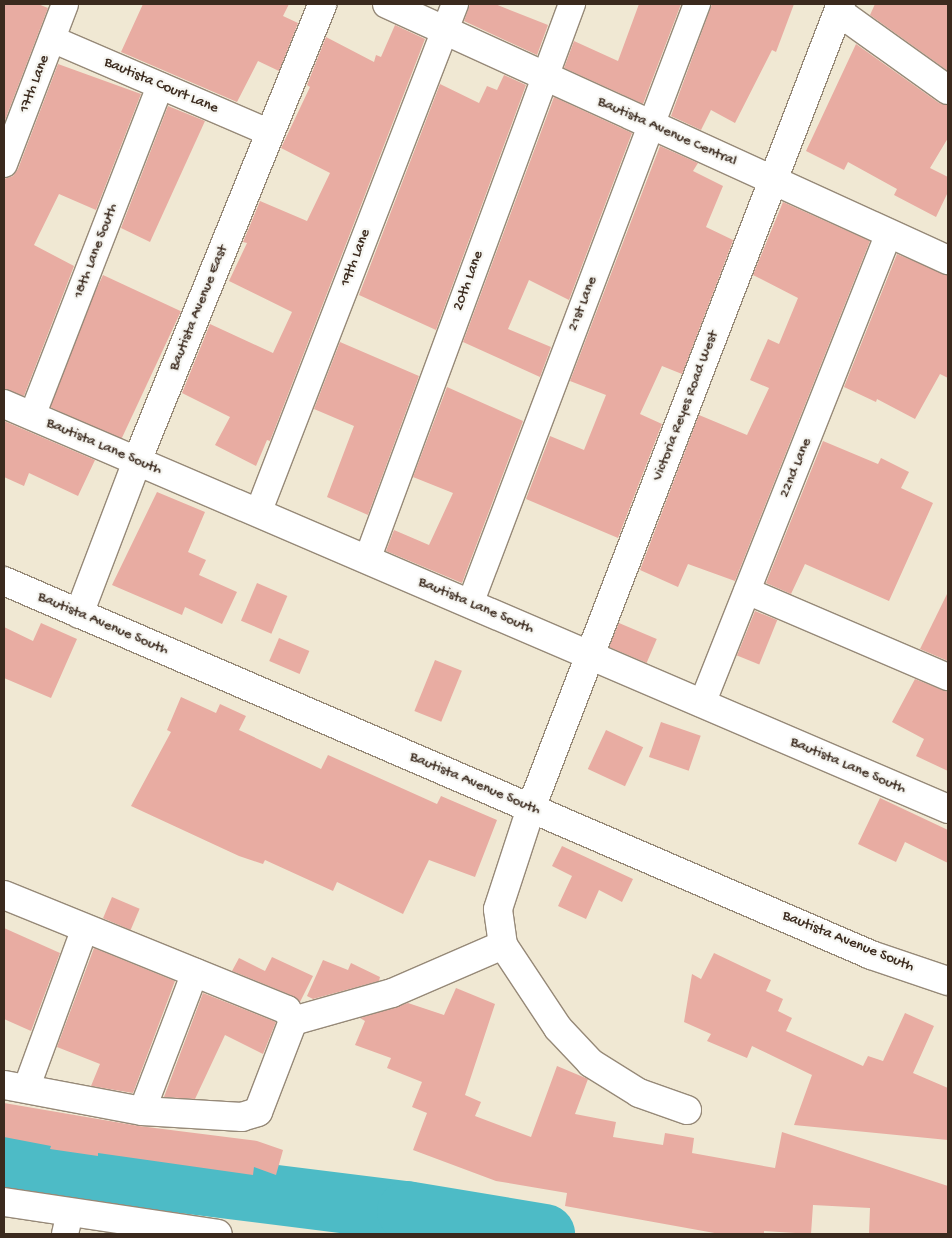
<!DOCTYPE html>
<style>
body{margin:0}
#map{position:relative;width:952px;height:1238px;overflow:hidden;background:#f0e8d3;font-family:"Gochi Hand",sans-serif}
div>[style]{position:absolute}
.river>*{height:60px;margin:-30px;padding:0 30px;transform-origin:30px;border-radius:30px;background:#4dbbc6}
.building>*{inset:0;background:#e8aca2;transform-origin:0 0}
.roads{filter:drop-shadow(1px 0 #968978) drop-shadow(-1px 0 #968978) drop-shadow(0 1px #968978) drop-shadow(0 -1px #968978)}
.pedestrian>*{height:26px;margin:-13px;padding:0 13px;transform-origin:13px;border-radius:13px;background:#fff}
.minor>*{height:28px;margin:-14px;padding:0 14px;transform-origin:14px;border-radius:14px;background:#fff}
.tertiary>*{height:28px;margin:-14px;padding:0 14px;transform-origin:14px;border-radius:14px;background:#fff}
span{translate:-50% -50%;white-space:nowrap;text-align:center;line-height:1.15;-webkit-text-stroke:4.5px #f6f6f2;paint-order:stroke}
.street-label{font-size:15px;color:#3b2a1e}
.frame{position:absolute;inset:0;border:5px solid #3b2a1e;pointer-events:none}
</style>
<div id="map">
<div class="river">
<i style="left:4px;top:1161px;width:406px;rotate:7.1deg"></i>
<i style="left:407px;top:1211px;width:140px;rotate:9.5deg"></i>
</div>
<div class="building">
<i style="clip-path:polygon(4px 4px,38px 4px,48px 8px,4px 123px)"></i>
<i style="clip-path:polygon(143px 4px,289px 4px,283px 16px,298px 23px,279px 71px,258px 61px,237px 102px,121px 52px)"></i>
<i style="clip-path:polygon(470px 4px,495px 4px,548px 25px,537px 55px,464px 21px)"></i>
<i style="clip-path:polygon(639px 4px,681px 4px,643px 104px,564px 68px,574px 41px,618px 61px)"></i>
<i style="clip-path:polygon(712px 4px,794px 4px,776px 52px,772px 50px,735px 123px,711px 110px,701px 130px,671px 116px)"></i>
<i style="clip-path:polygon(875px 4px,948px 4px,948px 71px,870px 15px)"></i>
<i style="clip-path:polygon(395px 25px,425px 39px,270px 441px,267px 440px,256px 466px,215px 445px,230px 417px,182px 393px,210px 324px,273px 353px,292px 312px,229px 281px,247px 243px,243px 242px,260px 201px,307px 221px,330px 173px,281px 148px,310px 87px,307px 85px,326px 37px,374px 62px,376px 55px,381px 57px)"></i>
<i style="clip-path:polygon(856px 44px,939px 103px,948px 105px,948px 138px,930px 168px,948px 177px,948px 192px,936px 217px,894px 195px,897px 189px,848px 162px,844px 170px,806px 151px)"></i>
<i style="clip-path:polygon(58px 64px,141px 94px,96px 210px,59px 194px,34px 245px,74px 266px,24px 396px,4px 389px,4px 179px,13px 176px,18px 169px)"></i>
<i style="clip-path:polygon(504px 75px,526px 85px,436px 330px,359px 295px,440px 84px,479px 103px,487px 86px,497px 90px)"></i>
<i style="clip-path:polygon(554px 97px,632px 133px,569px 300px,529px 280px,508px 329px,551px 347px,540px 377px,463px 342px)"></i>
<i style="clip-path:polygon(168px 106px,205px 121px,150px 242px,121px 228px)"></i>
<i style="clip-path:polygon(660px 146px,698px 163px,693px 171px,723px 186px,706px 227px,733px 240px,734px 238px,682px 374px,662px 366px,640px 414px,662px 424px,618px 538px,526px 499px,550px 436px,584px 450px,606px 395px,570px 381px)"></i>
<i style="clip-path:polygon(783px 202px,870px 241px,735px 581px,688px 564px,678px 587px,640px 570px,699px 415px,747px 435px,769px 388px,750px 380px,768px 339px,779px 344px,798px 298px,753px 275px)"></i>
<i style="clip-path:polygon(897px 254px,948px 275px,948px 378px,940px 374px,915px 419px,877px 399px,876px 402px,844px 387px)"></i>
<i style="left:103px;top:275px;width:86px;height:142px;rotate:25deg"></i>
<i style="clip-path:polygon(340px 342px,419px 376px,368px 515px,327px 497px,354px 426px,314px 409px)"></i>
<i style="clip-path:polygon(447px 387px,523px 421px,462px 583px,386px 551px,394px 530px,429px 545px,453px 493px,413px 477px)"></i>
<i style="clip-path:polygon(4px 421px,95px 460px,78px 496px,29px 473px,24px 486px,4px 477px)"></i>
<i style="clip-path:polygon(823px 441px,878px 464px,881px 458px,909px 472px,901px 488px,933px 503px,889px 601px,805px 564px,791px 594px,766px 583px)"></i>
<i style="clip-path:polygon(157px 492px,205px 512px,188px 552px,206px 560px,199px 575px,237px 592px,222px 624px,185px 607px,182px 615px,112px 585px)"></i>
<i style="left:257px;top:583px;width:33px;height:41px;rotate:23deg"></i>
<i style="clip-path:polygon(948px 592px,948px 661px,920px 649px)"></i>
<i style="left:755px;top:611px;width:24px;height:48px;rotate:22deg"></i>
<i style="clip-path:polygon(41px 623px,77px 639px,51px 698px,4px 678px,4px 627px,33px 641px)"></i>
<i style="left:619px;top:623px;width:41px;height:26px;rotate:23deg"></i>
<i style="left:279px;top:638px;width:33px;height:25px;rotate:23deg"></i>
<i style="left:435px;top:660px;width:29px;height:55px;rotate:22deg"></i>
<i style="clip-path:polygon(915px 679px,948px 692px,948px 771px,916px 756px,924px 739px,892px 722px)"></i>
<i style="clip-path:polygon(181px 697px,216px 713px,220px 704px,246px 716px,239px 730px,321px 769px,328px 755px,437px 804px,441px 796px,497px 820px,475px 877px,429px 860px,403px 914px,337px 882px,333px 891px,265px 860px,263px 864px,239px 856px,131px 806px,171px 732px,167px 730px)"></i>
<i style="left:661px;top:722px;width:42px;height:37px;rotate:19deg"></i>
<i style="left:606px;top:730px;width:41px;height:43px;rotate:25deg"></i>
<i style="clip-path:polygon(880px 798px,948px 830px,948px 863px,905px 842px,896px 862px,858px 844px)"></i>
<i style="clip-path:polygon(562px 846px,633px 879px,622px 902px,599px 890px,586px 919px,558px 906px,572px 876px,552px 866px)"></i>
<i style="left:112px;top:897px;width:30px;height:23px;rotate:23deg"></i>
<i style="clip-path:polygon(4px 928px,60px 953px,31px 1031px,4px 1019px)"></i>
<i style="clip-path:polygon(94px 948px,175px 981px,133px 1093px,91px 1086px,100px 1064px,57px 1047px)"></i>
<i style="clip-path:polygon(714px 953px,771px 980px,766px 991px,783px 999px,778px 1011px,792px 1018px,786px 1031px,863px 1066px,868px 1056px,883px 1061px,905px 1013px,934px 1026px,913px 1073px,948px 1088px,948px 1140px,794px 1125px,812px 1075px,752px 1046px,747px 1058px,707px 1041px,711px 1034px,684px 1022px,692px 974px,701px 979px)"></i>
<i style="clip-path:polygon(272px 957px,313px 976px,300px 1002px,293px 996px,232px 971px,239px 958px,265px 971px)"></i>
<i style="clip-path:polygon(323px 960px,348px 970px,351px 963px,380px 977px,379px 981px,313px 999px,307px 996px)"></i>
<i style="clip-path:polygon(456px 988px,495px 1004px,465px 1095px,481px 1102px,475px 1116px,531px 1137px,557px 1066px,588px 1079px,575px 1114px,616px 1122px,613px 1137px,663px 1145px,665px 1133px,694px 1138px,692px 1153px,775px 1168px,782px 1132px,948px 1186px,948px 1234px,869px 1234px,870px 1208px,813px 1205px,811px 1234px,764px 1231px,764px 1234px,720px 1234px,565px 1206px,567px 1193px,496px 1181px,413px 1150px,427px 1113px,412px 1107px,422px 1082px,387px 1068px,391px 1058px,355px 1045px,365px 1021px,360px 1018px,408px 1003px,444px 1015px)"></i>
<i style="clip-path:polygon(203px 993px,276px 1022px,263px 1054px,225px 1035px,195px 1099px,164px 1097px)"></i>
<i style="clip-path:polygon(4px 1103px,139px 1126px,257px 1141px,283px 1150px,276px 1175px,254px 1167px,253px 1175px,98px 1153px,98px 1156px,50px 1149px,51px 1146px,4px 1137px)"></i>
</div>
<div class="roads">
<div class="pedestrian">
<i style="left:52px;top:39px;width:237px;rotate:23.3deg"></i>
<i style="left:4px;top:164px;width:171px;rotate:-69.1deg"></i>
<i style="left:32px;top:416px;width:354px;rotate:-68.8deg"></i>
<i style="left:258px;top:513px;width:546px;rotate:-68.84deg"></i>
<i style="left:367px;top:560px;width:593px;rotate:-69.76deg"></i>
<i style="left:747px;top:591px;width:219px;rotate:23.2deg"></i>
<i style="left:470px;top:604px;width:642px;rotate:-69.28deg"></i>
<i style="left:702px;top:704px;width:507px;rotate:-68.35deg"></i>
<i style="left:26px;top:1089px;width:171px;rotate:-69.9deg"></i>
<i style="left:142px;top:1111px;width:149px;rotate:-69.1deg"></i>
<i style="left:65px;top:1234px;width:23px;rotate:-77deg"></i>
</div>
<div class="minor">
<i style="left:387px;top:4px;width:617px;rotate:24.53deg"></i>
<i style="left:839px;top:12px;width:134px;rotate:35.6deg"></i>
<i style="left:4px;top:404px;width:1027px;rotate:23.22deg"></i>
<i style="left:79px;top:614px;width:164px;rotate:-69.2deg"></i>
<i style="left:137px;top:461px;width:493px;rotate:-67.9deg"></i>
<i style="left:4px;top:895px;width:305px;rotate:22.1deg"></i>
<i style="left:287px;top:1010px;width:13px;rotate:61deg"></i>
<i style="left:293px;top:1021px;width:97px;rotate:111deg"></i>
<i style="left:258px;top:1112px;width:17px;rotate:163deg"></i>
<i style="left:242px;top:1117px;width:100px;rotate:-176.6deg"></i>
<i style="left:142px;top:1111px;width:140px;rotate:-169.3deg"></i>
<i style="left:293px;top:1021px;width:103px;rotate:-15.8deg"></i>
<i style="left:392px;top:993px;width:121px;rotate:-23.4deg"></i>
<i style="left:687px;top:1110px;width:51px;rotate:-160.5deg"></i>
<i style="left:639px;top:1093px;width:57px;rotate:-148deg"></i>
<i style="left:591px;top:1063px;width:48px;rotate:-133.3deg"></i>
<i style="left:558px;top:1028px;width:100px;rotate:-123.5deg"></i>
<i style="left:503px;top:945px;width:36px;rotate:-98deg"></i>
<i style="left:498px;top:909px;width:106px;rotate:-71.9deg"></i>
<i style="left:531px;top:808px;width:862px;rotate:-68.91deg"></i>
<i style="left:4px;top:1202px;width:216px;rotate:8.5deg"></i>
</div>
<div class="tertiary">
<i style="left:4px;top:581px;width:944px;rotate:23.33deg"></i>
<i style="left:871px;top:955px;width:81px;rotate:18.7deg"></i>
</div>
</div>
<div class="street-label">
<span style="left:35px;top:84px;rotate:-69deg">17th Lane</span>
<span style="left:161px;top:86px;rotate:23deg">Bautista Court Lane</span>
<span style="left:667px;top:132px;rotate:24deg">Bautista Avenue Central</span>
<span style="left:96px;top:251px;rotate:-69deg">18th Lane South</span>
<span style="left:356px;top:258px;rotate:-69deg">19th Lane</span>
<span style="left:469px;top:281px;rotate:-70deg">20th Lane</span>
<span style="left:583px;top:304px;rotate:-69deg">21st Lane</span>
<span style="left:199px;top:308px;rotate:-68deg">Bautista Avenue East</span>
<span style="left:686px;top:406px;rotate:-69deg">Victoria Reyes Road West</span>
<span style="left:104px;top:447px;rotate:23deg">Bautista Lane South</span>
<span style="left:796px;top:468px;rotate:-68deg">22nd Lane</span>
<span style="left:476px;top:606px;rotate:23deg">Bautista Lane South</span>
<span style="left:103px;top:624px;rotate:23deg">Bautista Avenue South</span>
<span style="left:848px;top:766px;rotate:23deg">Bautista Lane South</span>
<span style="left:475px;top:784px;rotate:23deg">Bautista Avenue South</span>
<span style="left:848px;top:942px;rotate:22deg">Bautista Avenue South</span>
</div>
<div class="frame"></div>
</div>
